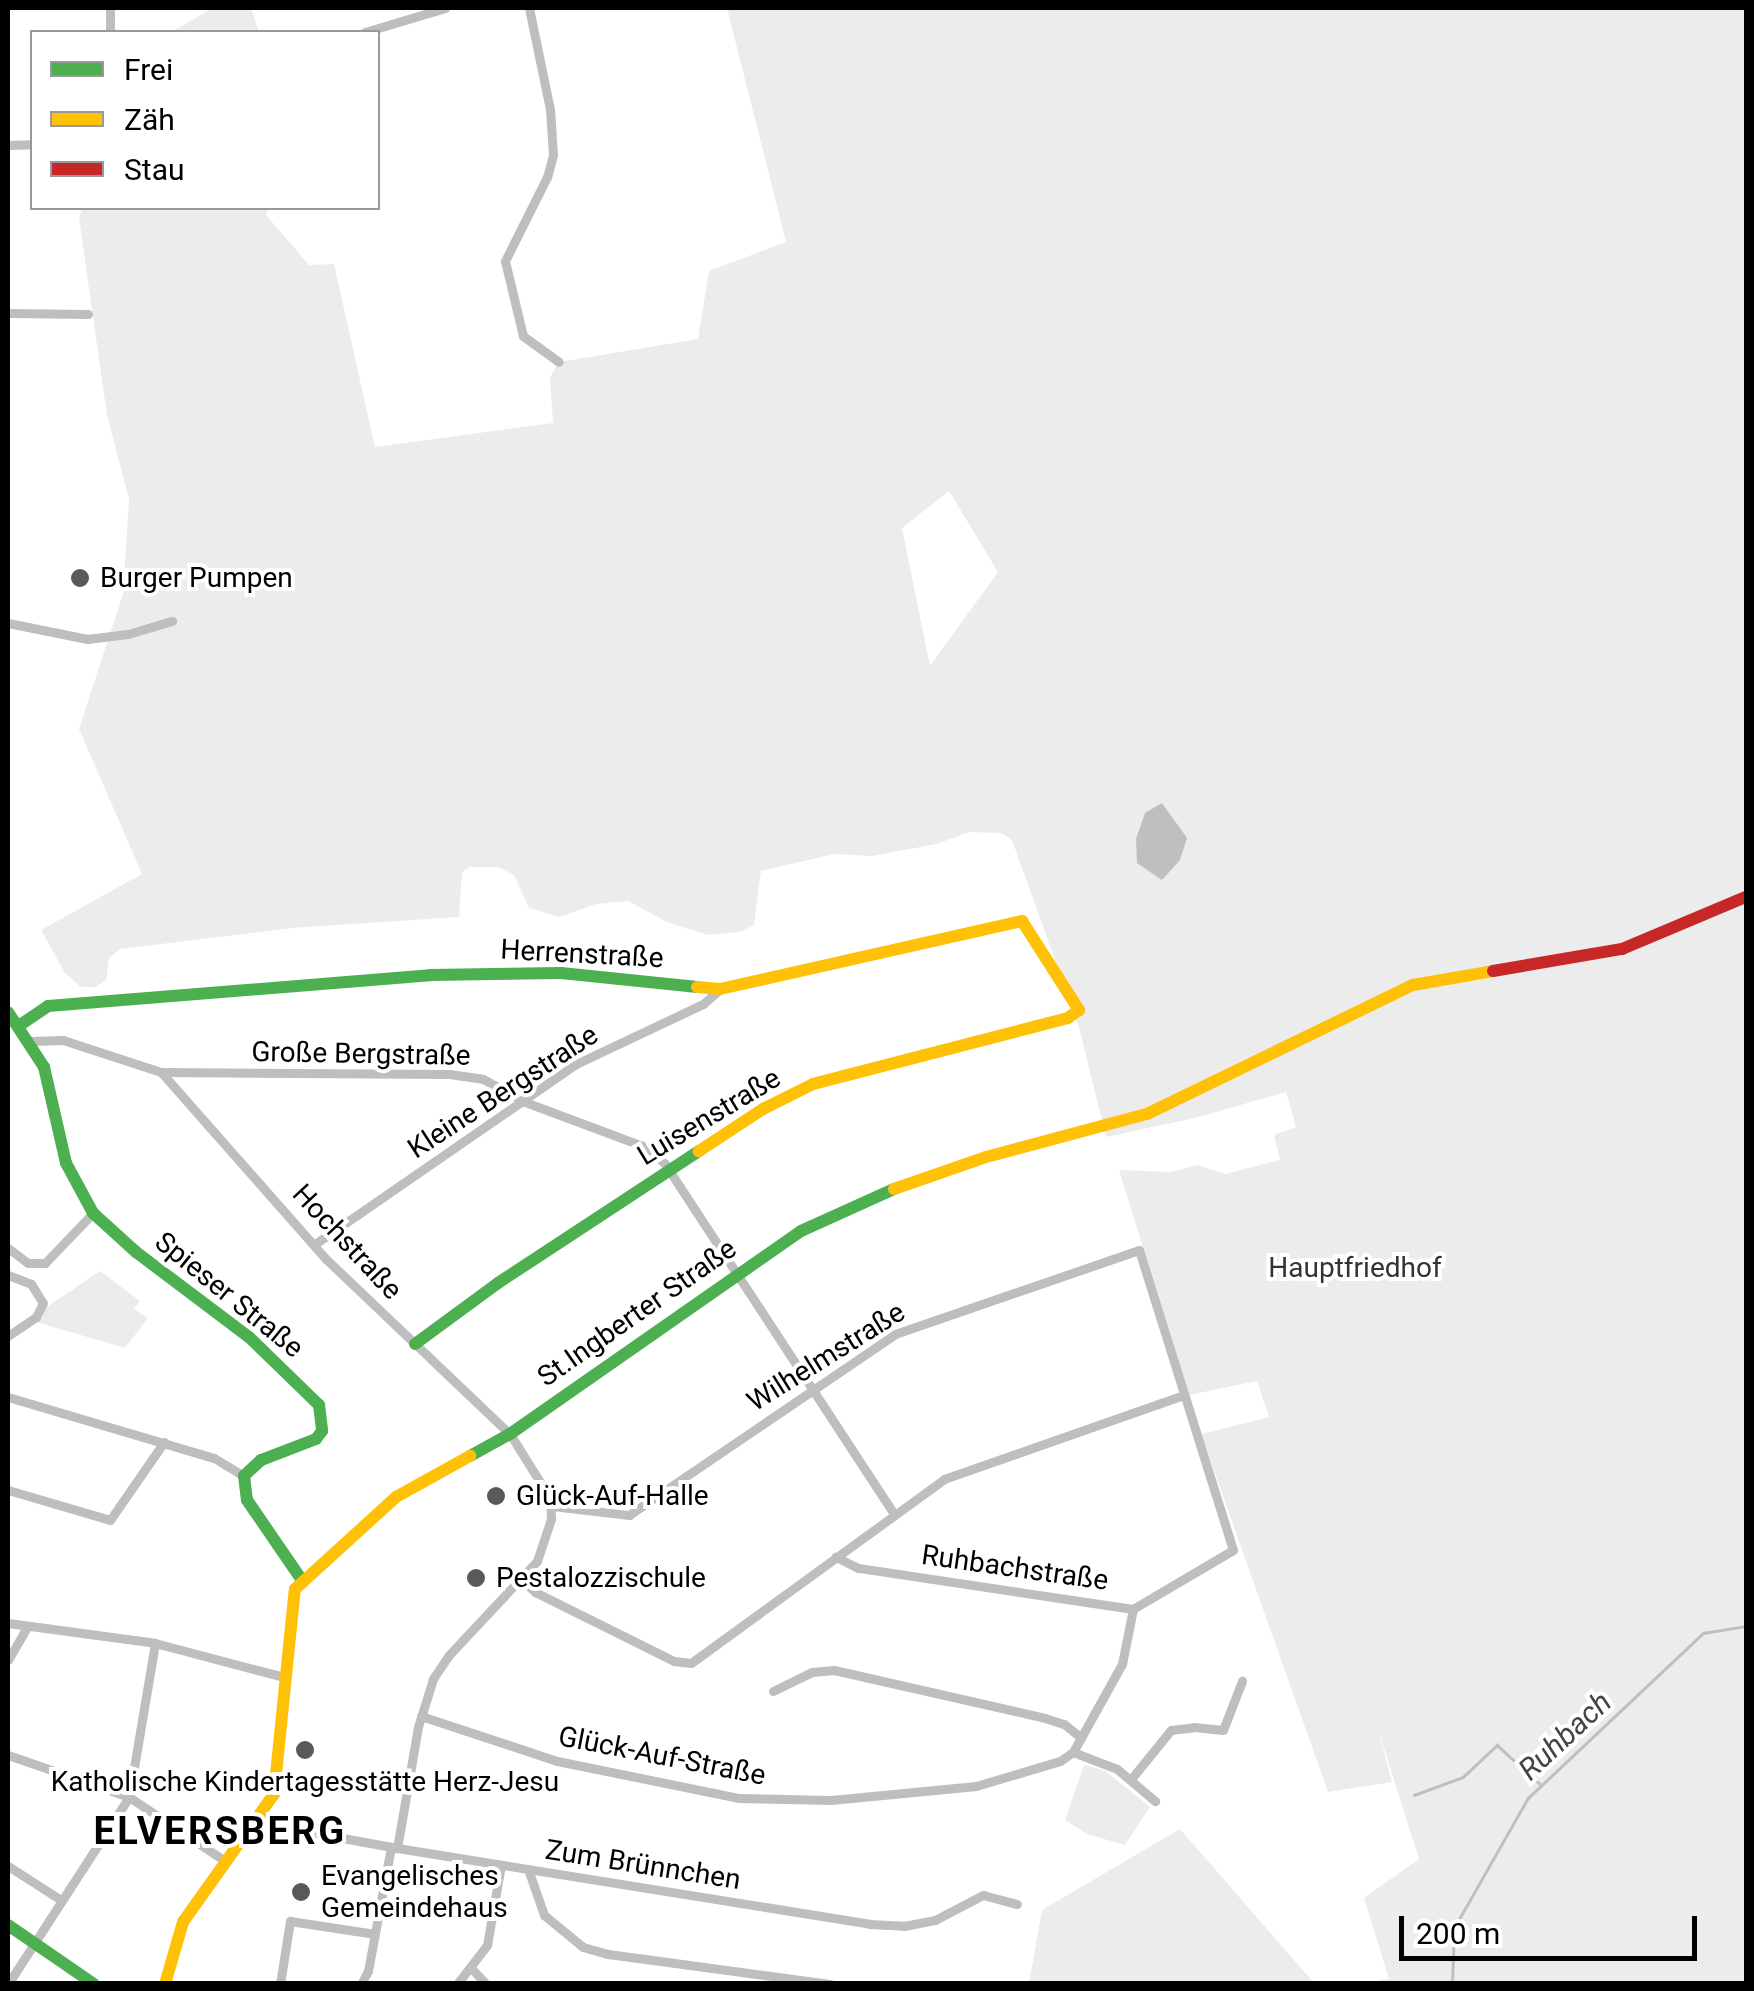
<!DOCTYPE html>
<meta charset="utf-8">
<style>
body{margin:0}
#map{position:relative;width:1754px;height:1991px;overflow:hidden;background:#fff;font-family:Roboto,sans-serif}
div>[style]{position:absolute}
.green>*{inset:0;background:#ececec}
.water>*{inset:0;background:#bfbfbf}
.stream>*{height:2.5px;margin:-1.25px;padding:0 1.25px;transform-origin:1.25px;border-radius:1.25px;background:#bfbfbf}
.street>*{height:9px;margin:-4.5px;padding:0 4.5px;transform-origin:4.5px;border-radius:4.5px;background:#bebebe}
.fast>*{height:12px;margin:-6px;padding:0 6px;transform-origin:6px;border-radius:6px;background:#4caf50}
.slow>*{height:12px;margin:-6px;padding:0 6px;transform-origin:6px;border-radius:6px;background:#ffc107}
.jam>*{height:12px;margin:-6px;padding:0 6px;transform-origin:6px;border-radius:6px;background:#c62828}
.dots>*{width:28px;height:28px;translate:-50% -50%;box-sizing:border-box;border:5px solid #fff;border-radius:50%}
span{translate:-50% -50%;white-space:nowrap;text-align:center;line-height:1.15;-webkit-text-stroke:8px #fff;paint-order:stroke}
.poi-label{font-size:28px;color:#000}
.left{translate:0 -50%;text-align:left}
.street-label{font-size:28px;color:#000}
.park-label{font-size:28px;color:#333}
.water-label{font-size:30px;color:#444;font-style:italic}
.district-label{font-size:38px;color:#000;font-weight:700;letter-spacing:2.5px}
.frame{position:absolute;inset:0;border:10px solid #000;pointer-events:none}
.legend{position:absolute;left:30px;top:30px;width:350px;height:180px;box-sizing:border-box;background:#fff;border:2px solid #999;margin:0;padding:12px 18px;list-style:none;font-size:30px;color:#000}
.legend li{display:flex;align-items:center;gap:20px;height:50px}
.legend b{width:50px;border:2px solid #999}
.scale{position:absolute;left:1399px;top:1916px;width:298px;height:45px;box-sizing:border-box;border:5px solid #000;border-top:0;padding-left:12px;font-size:30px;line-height:35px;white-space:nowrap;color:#000;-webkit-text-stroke:8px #fff;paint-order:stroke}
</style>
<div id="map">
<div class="green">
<i style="clip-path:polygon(212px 8px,251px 8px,259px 32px,172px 32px)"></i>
<i style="clip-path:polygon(evenodd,727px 8px,1746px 8px,1746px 1983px,1361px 1983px,1389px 1979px,1364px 1898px,1419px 1859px,1378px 1729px,1392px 1782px,1328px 1792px,1201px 1434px,1269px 1417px,1257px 1381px,1189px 1395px,1119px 1170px,1170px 1172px,1198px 1165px,1225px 1174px,1280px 1160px,1274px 1135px,1296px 1127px,1286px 1092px,1195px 1118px,1106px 1137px,1079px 1027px,1012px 840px,1001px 833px,969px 832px,937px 844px,872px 856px,834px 854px,761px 871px,754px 925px,740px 932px,708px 935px,667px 922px,628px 901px,596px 904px,560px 917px,529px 908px,514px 875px,498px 867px,470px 867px,462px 872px,459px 917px,292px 928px,120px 949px,109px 958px,106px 980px,96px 987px,81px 987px,65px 973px,41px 930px,142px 874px,79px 729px,123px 594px,129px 499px,107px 415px,79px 218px,82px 208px,268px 208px,266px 215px,309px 265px,334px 264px,375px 447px,553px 423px,550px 377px,559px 362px,698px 339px,709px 271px,786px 242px,727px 8px,949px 491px,998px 572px,930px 666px,902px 528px,949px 491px)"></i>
<i style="clip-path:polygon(100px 1271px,140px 1301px,134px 1309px,148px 1318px,125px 1348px,36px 1322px,47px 1307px)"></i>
<i style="clip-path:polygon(1084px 1765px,1104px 1770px,1150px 1807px,1125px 1845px,1087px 1834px,1065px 1820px)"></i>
<i style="clip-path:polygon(1180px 1829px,1314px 1983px,1029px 1983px,1042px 1910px)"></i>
</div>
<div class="water">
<i style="clip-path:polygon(1162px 803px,1187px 838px,1180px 860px,1162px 880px,1137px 863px,1136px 839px,1145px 813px)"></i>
</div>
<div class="stream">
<i style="left:1414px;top:1795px;width:52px;rotate:-20.2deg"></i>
<i style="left:1463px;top:1777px;width:47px;rotate:-43.3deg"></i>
<i style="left:1497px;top:1745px;width:58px;rotate:42.2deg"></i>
<i style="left:1452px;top:1984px;width:56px;rotate:-88deg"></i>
<i style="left:1454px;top:1928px;width:150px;rotate:-60.4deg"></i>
<i style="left:1528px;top:1798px;width:241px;rotate:-43.3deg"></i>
<i style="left:1703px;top:1633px;width:44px;rotate:-9.2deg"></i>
</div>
<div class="street">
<i style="left:529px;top:8px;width:103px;rotate:78.3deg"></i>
<i style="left:550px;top:109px;width:46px;rotate:86.3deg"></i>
<i style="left:553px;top:155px;width:23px;rotate:105deg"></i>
<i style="left:547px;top:177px;width:94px;rotate:116.6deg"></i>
<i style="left:505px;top:261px;width:77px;rotate:76.5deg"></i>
<i style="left:523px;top:336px;width:44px;rotate:35.8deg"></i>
<i style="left:110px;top:32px;width:24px;rotate:-90deg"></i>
<i style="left:365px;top:32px;width:84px;rotate:-16.7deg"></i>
<i style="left:8px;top:145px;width:24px;rotate:-2deg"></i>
<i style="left:8px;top:313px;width:80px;rotate:0.7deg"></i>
<i style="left:8px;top:623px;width:81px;rotate:11.4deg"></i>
<i style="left:87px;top:639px;width:41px;rotate:-7deg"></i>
<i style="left:128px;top:634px;width:46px;rotate:-16.5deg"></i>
<i style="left:31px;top:1041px;width:32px;rotate:-2deg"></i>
<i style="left:63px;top:1040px;width:103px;rotate:18.1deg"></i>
<i style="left:161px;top:1072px;width:288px;rotate:0.4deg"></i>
<i style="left:449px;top:1074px;width:34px;rotate:8deg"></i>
<i style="left:483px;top:1079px;width:48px;rotate:28.7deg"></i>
<i style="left:525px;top:1102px;width:131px;rotate:20.5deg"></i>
<i style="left:648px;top:1148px;width:23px;rotate:43deg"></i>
<i style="left:665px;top:1164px;width:418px;rotate:56.8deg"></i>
<i style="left:161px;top:1072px;width:249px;rotate:48.6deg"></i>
<i style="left:326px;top:1259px;width:254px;rotate:43.6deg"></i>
<i style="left:510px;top:1434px;width:75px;rotate:58deg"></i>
<i style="left:550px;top:1498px;width:21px;rotate:87deg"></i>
<i style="left:551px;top:1519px;width:44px;rotate:108.4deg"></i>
<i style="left:537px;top:1561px;width:129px;rotate:133.1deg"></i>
<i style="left:449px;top:1655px;width:29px;rotate:124deg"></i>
<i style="left:433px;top:1679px;width:50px;rotate:107.4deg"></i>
<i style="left:418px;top:1727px;width:123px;rotate:99.8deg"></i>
<i style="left:315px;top:1244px;width:317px;rotate:-34.6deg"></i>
<i style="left:576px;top:1064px;width:140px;rotate:-25.3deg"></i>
<i style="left:703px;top:1004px;width:23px;rotate:-41deg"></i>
<i style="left:8px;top:1248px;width:25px;rotate:37deg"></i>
<i style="left:28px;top:1263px;width:17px"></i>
<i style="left:45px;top:1263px;width:69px;rotate:-46.2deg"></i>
<i style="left:8px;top:1275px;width:25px;rotate:21deg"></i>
<i style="left:31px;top:1284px;width:22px;rotate:58deg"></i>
<i style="left:43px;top:1303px;width:16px;rotate:117deg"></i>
<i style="left:36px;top:1317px;width:34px;rotate:146deg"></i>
<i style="left:8px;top:1397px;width:215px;rotate:16.5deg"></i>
<i style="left:214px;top:1458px;width:35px;rotate:31deg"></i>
<i style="left:8px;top:1490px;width:106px;rotate:16.4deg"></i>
<i style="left:110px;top:1520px;width:95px;rotate:-55.3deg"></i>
<i style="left:552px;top:1506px;width:78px;rotate:6.7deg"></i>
<i style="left:629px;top:1515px;width:322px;rotate:-34.2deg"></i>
<i style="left:895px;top:1334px;width:258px;rotate:-19deg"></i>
<i style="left:1139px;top:1250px;width:314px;rotate:72.6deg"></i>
<i style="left:1233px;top:1550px;width:116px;rotate:149.5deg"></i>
<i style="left:1133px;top:1609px;width:278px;rotate:-171.5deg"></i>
<i style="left:858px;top:1568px;width:25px;rotate:-153deg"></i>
<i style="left:522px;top:1580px;width:18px;rotate:43deg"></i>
<i style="left:535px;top:1592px;width:155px;rotate:26.4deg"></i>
<i style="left:674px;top:1661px;width:17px;rotate:7deg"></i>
<i style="left:691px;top:1663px;width:313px;rotate:-36deg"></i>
<i style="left:944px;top:1479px;width:254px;rotate:-19.3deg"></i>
<i style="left:8px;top:1623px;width:148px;rotate:7.7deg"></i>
<i style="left:155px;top:1643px;width:133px;rotate:14.8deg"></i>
<i style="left:8px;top:1660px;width:39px;rotate:-60deg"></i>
<i style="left:773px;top:1691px;width:43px;rotate:-26deg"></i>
<i style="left:812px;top:1672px;width:22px;rotate:-5deg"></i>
<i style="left:834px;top:1670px;width:216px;rotate:12.8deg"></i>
<i style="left:1045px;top:1718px;width:20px;rotate:18deg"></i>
<i style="left:1064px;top:1724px;width:22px;rotate:39deg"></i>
<i style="left:421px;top:1716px;width:143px;rotate:18.3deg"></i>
<i style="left:557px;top:1761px;width:186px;rotate:11.5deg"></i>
<i style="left:739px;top:1798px;width:92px;rotate:1.2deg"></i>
<i style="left:831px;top:1800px;width:146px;rotate:-5.5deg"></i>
<i style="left:976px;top:1786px;width:88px;rotate:-16.6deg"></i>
<i style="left:1060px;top:1761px;width:16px;rotate:-35deg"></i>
<i style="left:1073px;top:1752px;width:101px;rotate:-60.9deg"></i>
<i style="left:1122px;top:1664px;width:56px;rotate:-78.7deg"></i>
<i style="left:1073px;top:1752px;width:47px;rotate:21.1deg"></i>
<i style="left:1117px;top:1769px;width:50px;rotate:40.1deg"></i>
<i style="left:8px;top:1755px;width:128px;rotate:19.1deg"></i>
<i style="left:129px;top:1797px;width:115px;rotate:33.7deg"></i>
<i style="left:1131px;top:1779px;width:63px;rotate:-50.8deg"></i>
<i style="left:1171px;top:1730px;width:23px;rotate:-7deg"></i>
<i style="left:1194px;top:1727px;width:29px;rotate:6deg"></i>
<i style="left:1223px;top:1730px;width:53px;rotate:-68.8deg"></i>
<i style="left:260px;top:1815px;width:31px;rotate:25deg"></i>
<i style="left:288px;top:1828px;width:111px;rotate:10.4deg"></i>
<i style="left:397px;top:1848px;width:478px;rotate:9.1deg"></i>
<i style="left:869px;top:1924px;width:35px;rotate:3deg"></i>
<i style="left:904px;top:1926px;width:32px;rotate:-11deg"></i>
<i style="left:935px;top:1920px;width:54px;rotate:-27.5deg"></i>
<i style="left:983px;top:1895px;width:35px;rotate:15deg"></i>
<i style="left:8px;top:1866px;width:63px;rotate:32.7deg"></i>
<i style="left:528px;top:1869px;width:49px;rotate:70.8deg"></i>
<i style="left:544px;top:1915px;width:50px;rotate:39.4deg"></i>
<i style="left:583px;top:1947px;width:26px;rotate:16deg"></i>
<i style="left:608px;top:1954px;width:224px;rotate:7.7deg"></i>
<i style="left:472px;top:1969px;width:21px;rotate:47deg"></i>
<i style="left:8px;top:1984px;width:223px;rotate:-57.1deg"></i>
<i style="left:129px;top:1797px;width:156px;rotate:-80.4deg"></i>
<i style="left:280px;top:1984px;width:64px;rotate:-81deg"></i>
<i style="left:290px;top:1921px;width:86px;rotate:8.7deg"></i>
<i style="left:361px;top:1984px;width:15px;rotate:-62deg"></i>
<i style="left:368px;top:1971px;width:126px;rotate:-79.5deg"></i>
<i style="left:457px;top:1984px;width:49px;rotate:-52.4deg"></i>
<i style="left:487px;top:1945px;width:81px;rotate:-80.1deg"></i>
</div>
<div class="fast">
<i style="left:8px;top:1012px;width:66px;rotate:56.8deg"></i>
<i style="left:44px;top:1067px;width:98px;rotate:77.1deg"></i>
<i style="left:66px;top:1163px;width:57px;rotate:61.6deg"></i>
<i style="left:93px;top:1213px;width:58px;rotate:42.2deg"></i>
<i style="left:136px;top:1252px;width:141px;rotate:37deg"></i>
<i style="left:249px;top:1337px;width:98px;rotate:44.2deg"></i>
<i style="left:319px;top:1405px;width:26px;rotate:83deg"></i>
<i style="left:322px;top:1431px;width:10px;rotate:127deg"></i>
<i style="left:316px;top:1439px;width:59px;rotate:159.1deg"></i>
<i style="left:261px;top:1460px;width:23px;rotate:137deg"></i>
<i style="left:244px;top:1476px;width:24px;rotate:83deg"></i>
<i style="left:247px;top:1500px;width:96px;rotate:55.6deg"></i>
<i style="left:20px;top:1025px;width:34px;rotate:-34deg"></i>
<i style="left:48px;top:1006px;width:383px;rotate:-4.6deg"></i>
<i style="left:430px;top:975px;width:131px;rotate:-0.9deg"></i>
<i style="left:561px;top:973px;width:137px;rotate:5.9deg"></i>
<i style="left:415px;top:1344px;width:103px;rotate:-36.3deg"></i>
<i style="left:498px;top:1283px;width:240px;rotate:-33.3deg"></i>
<i style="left:470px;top:1456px;width:46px;rotate:-28.8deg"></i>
<i style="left:510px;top:1434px;width:355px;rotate:-34.9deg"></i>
<i style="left:801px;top:1231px;width:102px;rotate:-24.3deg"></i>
<i style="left:8px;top:1925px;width:104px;rotate:34.5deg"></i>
</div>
<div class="slow">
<i style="left:697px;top:987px;width:23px;rotate:5deg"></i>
<i style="left:720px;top:989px;width:310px;rotate:-12.7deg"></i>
<i style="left:1022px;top:921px;width:106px;rotate:57.4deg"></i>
<i style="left:1079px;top:1010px;width:14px;rotate:144deg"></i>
<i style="left:1068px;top:1018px;width:263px;rotate:165.5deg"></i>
<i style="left:813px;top:1084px;width:56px;rotate:153.4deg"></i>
<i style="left:763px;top:1109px;width:77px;rotate:146.7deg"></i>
<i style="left:894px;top:1189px;width:97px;rotate:-19.2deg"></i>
<i style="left:986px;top:1157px;width:167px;rotate:-15deg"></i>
<i style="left:1147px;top:1114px;width:296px;rotate:-25.9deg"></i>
<i style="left:1413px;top:985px;width:81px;rotate:-9.9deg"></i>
<i style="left:165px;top:1984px;width:65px;rotate:-73.8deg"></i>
<i style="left:183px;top:1922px;width:157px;rotate:-54.6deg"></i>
<i style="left:274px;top:1794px;width:206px;rotate:-84.2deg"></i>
<i style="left:295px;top:1589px;width:137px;rotate:-42.3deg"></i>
<i style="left:396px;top:1497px;width:85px;rotate:-29deg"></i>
</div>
<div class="jam">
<i style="left:1493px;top:971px;width:131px;rotate:-9.7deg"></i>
<i style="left:1622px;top:949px;width:134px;rotate:-22.8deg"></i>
</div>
<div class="dots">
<i style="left:80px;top:578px;background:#595959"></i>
<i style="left:496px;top:1496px;background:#595959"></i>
<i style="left:476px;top:1578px;background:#595959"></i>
<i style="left:305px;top:1750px;background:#595959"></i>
<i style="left:301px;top:1892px;background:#595959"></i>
</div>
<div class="poi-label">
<span class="left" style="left:100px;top:578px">Burger Pumpen</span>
<span class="left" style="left:516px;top:1496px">Glück-Auf-Halle</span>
<span class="left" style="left:496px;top:1578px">Pestalozzischule</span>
<span style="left:305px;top:1782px">Katholische Kindertagesstätte Herz-Jesu</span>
<span class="left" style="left:321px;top:1892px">Evangelisches<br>Gemeindehaus</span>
</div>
<div class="street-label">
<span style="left:582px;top:954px;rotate:3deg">Herrenstraße</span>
<span style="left:361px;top:1054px;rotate:1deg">Große Bergstraße</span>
<span style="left:503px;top:1092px;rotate:-33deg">Kleine Bergstraße</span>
<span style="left:709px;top:1117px;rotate:-31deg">Luisenstraße</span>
<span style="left:347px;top:1242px;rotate:47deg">Hochstraße</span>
<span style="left:229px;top:1295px;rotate:39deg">Spieser Straße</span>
<span style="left:637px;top:1313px;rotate:-35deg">St.Ingberter Straße</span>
<span style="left:826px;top:1357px;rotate:-32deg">Wilhelmstraße</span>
<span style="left:1015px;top:1568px;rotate:8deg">Ruhbachstraße</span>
<span style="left:662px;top:1756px;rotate:11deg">Glück-Auf-Straße</span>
<span style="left:643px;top:1865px;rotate:9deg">Zum Brünnchen</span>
</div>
<div class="park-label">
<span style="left:1355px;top:1268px">Hauptfriedhof</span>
</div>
<div class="water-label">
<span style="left:1565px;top:1736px;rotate:-43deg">Ruhbach</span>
</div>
<div class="district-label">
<span style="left:220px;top:1832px">ELVERSBERG</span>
</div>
<div class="frame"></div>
<ul class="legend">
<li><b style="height:12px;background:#4caf50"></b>Frei</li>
<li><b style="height:12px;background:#ffc107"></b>Zäh</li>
<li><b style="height:12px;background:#c62828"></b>Stau</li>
</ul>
<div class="scale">200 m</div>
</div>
